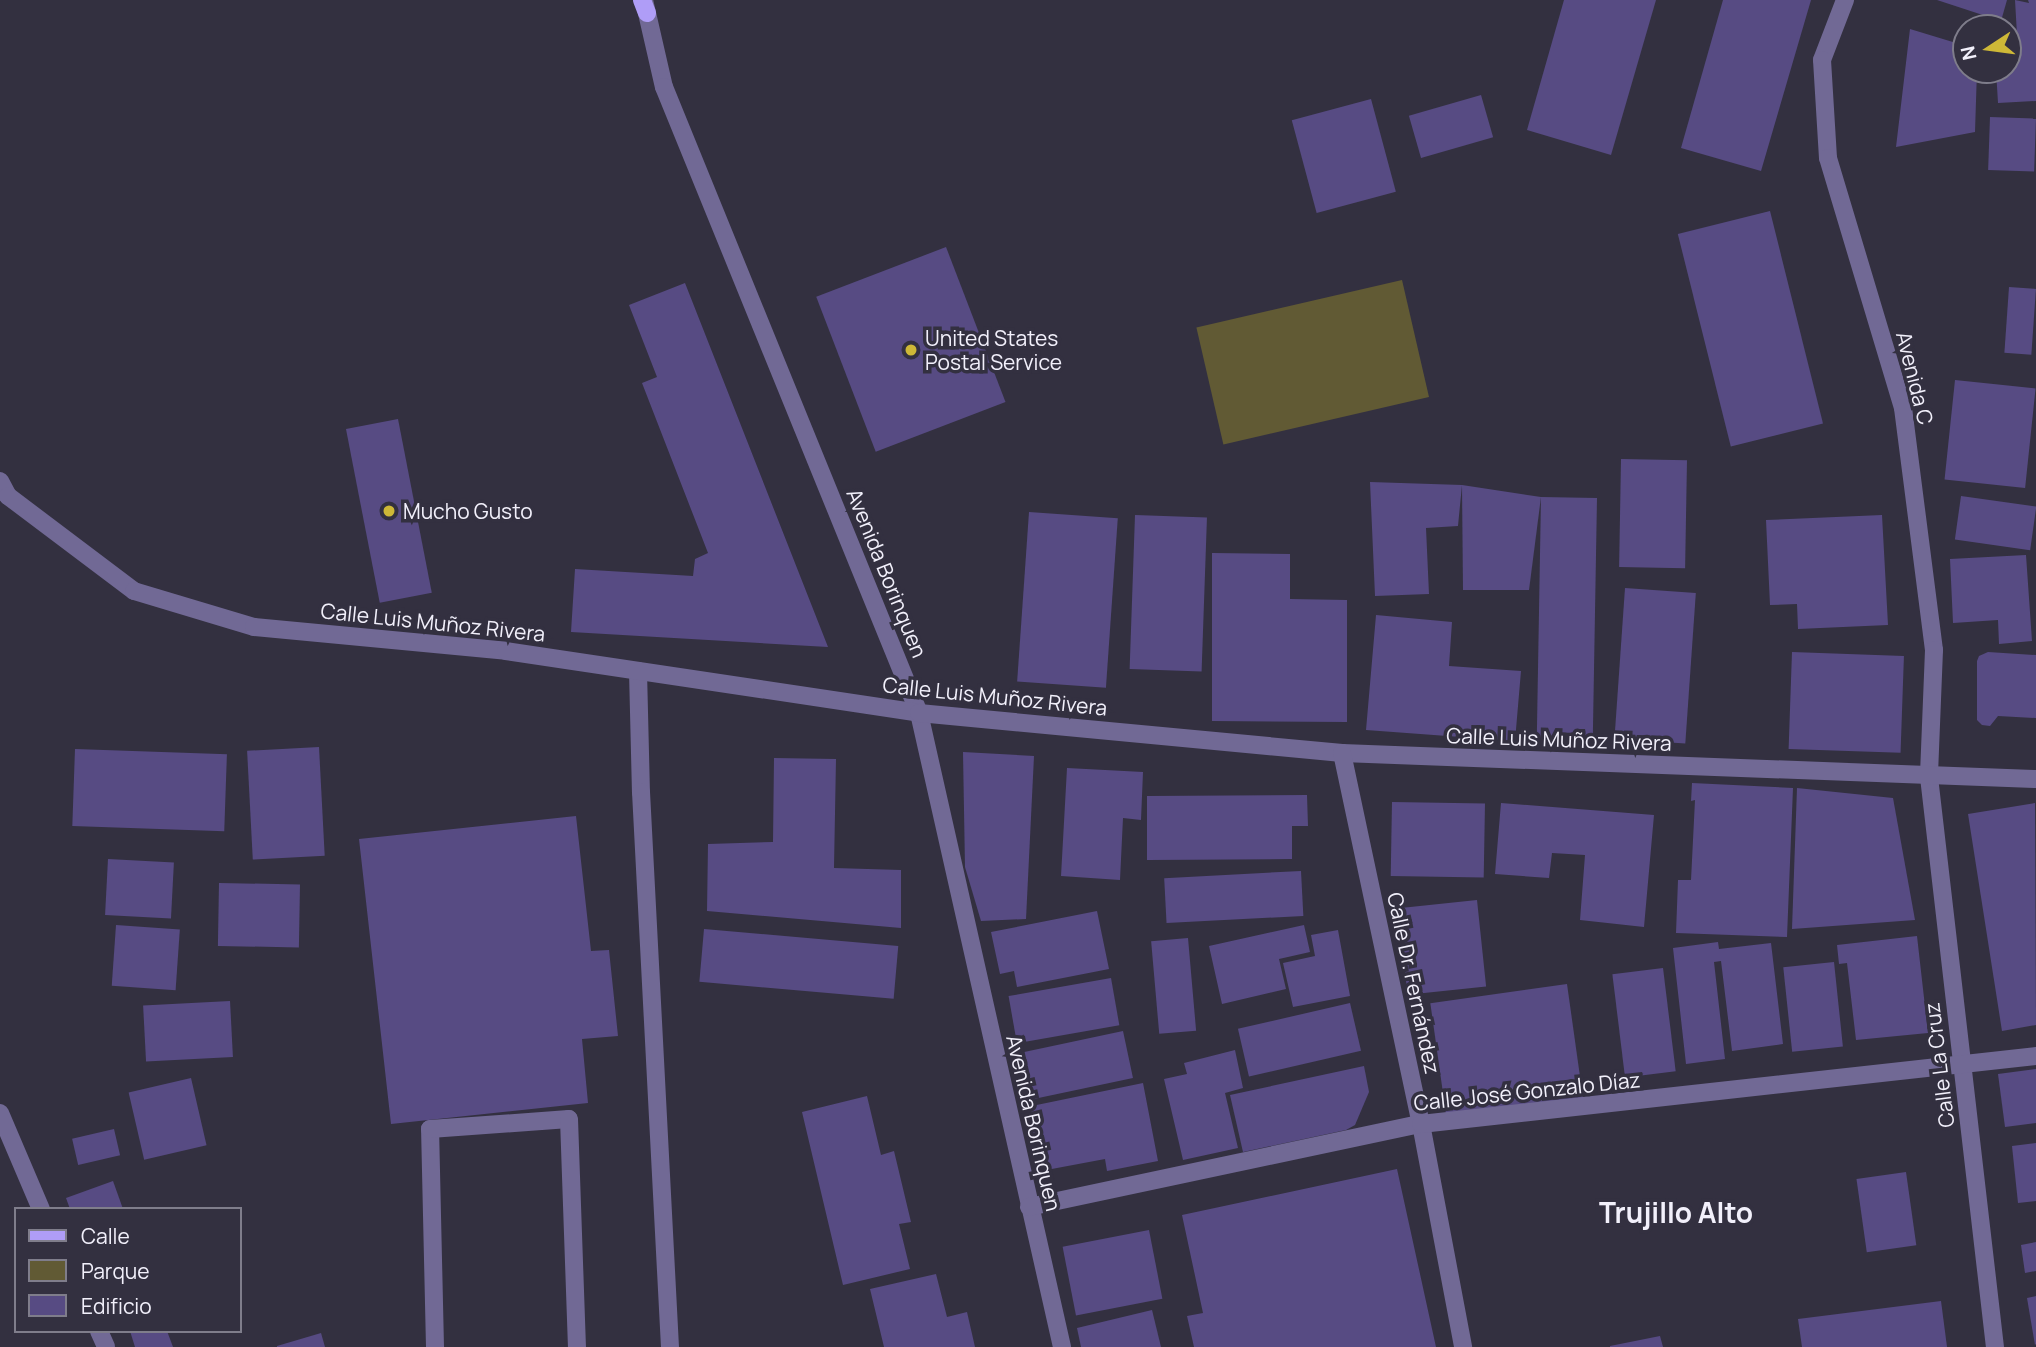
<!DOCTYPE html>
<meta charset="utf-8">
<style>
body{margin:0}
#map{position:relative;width:2036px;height:1347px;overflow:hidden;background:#333040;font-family:Manrope,sans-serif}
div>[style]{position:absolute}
.green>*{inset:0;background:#615a34;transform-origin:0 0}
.building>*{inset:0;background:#574b83;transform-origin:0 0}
.service>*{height:18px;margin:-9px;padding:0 9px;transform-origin:9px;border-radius:9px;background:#716995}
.minor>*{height:18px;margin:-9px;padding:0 9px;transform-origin:9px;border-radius:9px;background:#716995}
.primary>*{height:18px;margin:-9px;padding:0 9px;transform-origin:9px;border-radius:9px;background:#af9df7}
.dots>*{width:19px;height:19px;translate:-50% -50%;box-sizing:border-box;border:4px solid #333040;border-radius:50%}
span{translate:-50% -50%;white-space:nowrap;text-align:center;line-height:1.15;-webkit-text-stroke:7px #333040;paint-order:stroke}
.poi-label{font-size:21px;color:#f2f0fb}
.left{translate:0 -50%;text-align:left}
.street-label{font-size:21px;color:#f2f0fb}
.district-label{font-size:28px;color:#f2f0fb;font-weight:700}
.legend{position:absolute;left:14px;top:1207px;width:228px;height:126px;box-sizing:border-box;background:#333040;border:2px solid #7f7d8b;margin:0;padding:9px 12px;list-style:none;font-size:21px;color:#f2f0fb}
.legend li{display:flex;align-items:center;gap:14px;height:35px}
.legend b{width:35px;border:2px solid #7f7d8b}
.north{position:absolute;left:1952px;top:14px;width:70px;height:70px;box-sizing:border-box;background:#333040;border:2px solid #7f7d8b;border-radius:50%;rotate:257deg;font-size:19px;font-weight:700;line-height:28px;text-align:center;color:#f2f0fb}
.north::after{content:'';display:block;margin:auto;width:24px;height:32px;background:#ceb837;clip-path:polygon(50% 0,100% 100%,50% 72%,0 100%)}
</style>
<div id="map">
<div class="green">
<i style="left:1402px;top:280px;width:120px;height:211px;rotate:77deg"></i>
</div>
<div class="building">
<i style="clip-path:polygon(1564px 0,1656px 0,1611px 155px,1527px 130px)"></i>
<i style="clip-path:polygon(1723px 0,1811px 0,1761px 171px,1681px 148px)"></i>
<i style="clip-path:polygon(1937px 0,2007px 0,2001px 21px)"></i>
<i style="clip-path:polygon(2015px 0,2029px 3px,2028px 0,2036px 0,2036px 101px,1998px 103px,1996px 70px,2008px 70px,2008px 52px,2018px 52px)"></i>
<i style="clip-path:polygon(1910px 29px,1966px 46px,1966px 70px,1977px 70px,1975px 132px,1896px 147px)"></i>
<i style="left:1481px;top:95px;width:44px;height:75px;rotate:74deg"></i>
<i style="left:1371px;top:99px;width:96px;height:82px;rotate:75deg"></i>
<i style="left:1990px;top:117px;width:46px;height:53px;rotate:2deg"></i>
<i style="left:1770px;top:211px;width:219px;height:95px;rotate:76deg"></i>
<i style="left:946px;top:247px;width:166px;height:139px;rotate:69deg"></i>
<i style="clip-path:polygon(685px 283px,828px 647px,571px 632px,575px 569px,693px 576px,695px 559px,708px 553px,642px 383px,657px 377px,629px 305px)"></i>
<i style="left:2009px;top:287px;width:27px;height:66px;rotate:4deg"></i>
<i style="left:1955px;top:380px;width:81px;height:100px;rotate:6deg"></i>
<i style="left:398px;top:419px;width:177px;height:53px;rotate:79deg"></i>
<i style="left:1621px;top:459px;width:66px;height:108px;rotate:1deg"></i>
<i style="clip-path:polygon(1370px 482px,1462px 485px,1458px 526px,1426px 528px,1429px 594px,1375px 596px)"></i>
<i style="clip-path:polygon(1462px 485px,1541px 497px,1529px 590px,1463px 590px)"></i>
<i style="left:1961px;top:496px;width:76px;height:44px;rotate:8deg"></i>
<i style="left:1541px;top:497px;width:56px;height:242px;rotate:1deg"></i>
<i style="left:1029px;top:512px;width:89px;height:170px;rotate:4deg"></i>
<i style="left:1135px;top:515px;width:72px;height:154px;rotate:2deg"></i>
<i style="clip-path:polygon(1882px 515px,1888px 625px,1798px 629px,1797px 604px,1770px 605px,1766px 520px)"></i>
<i style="clip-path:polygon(1212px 553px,1290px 554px,1290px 599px,1347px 600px,1347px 722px,1212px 721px)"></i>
<i style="clip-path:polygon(2026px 555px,2032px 641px,1999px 644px,1998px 620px,1953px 623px,1950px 559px)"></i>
<i style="left:1625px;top:588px;width:71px;height:151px;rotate:4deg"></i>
<i style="clip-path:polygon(1376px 615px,1452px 622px,1449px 666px,1521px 671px,1515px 741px,1366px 730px)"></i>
<i style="left:1792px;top:652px;width:112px;height:97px;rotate:2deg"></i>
<i style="clip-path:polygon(1988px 652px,2036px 655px,2036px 718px,1998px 716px,1990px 726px,1982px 725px,1977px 720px,1977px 661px,1979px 656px)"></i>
<i style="left:319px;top:747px;width:109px;height:72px;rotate:87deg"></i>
<i style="left:75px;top:749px;width:152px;height:77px;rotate:2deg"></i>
<i style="clip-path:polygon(963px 752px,1034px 756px,1026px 919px,981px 921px,965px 867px)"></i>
<i style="clip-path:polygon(774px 758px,836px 759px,834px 868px,901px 870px,901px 928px,707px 911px,708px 844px,773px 842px)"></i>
<i style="clip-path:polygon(1067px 768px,1143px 772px,1141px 820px,1123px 818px,1120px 880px,1061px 876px)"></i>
<i style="clip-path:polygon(1692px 783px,1793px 788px,1787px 937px,1676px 933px,1678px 880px,1691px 880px,1695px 800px,1691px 801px)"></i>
<i style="clip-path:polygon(1797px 788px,1893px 798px,1915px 920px,1792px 929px)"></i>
<i style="clip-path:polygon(1307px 795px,1308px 826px,1292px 826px,1292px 859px,1147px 860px,1147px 796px)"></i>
<i style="left:1392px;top:802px;width:93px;height:74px;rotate:1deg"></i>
<i style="clip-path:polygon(1501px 803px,1654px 815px,1644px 927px,1580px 920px,1585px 855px,1552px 853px,1549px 878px,1495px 874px)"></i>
<i style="clip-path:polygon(2035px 803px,2036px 1025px,2002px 1031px,1968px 814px)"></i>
<i style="clip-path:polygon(576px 816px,591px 951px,609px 950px,618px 1036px,582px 1039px,588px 1103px,391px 1124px,359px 839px)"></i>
<i style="left:108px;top:859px;width:66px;height:56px;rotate:3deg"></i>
<i style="left:1301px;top:871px;width:45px;height:137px;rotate:87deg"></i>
<i style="left:219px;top:883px;width:81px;height:63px;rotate:1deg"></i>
<i style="left:1477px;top:900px;width:87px;height:79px;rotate:84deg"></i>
<i style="clip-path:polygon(1097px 911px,1109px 969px,1017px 987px,1014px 971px,1000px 974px,991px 932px)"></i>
<i style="left:116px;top:925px;width:64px;height:61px;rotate:4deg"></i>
<i style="clip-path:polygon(1304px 925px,1310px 952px,1279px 959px,1286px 989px,1222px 1004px,1209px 946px)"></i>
<i style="left:704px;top:929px;width:195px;height:53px;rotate:5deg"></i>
<i style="clip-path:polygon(1338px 930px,1350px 996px,1293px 1007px,1283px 963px,1315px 956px,1311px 935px)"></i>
<i style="clip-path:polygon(1917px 936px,1928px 1033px,1856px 1040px,1847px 963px,1839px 964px,1837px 945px)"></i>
<i style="left:1188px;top:938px;width:93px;height:37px;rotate:85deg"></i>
<i style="clip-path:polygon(1718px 942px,1719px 949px,1771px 943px,1783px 1044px,1732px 1051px,1721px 961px,1714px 962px,1725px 1059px,1686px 1064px,1673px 948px)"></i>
<i style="left:1834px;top:962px;width:85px;height:51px;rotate:84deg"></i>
<i style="left:1663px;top:968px;width:104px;height:51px;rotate:83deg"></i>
<i style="left:1111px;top:978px;width:48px;height:104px;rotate:80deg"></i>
<i style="left:1567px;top:984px;width:115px;height:138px;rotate:82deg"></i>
<i style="left:230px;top:1001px;width:56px;height:87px;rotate:87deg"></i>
<i style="left:1350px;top:1003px;width:49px;height:115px;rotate:77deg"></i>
<i style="left:1123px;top:1031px;width:48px;height:116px;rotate:78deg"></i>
<i style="clip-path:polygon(1235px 1050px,1243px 1088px,1225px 1093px,1238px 1148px,1183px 1160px,1164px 1079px,1187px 1074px,1184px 1063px)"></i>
<i style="clip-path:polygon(1364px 1066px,1369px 1092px,1355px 1125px,1346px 1130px,1243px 1152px,1230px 1095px)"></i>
<i style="clip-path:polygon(2036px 1069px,2036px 1123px,2005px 1127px,1998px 1074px)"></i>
<i style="left:191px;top:1078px;width:69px;height:64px;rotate:77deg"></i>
<i style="clip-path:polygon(1143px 1083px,1158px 1161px,1107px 1171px,1105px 1159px,1041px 1171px,1027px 1107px)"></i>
<i style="clip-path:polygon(867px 1096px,881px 1155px,894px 1151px,911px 1222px,899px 1224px,910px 1269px,843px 1285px,802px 1112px)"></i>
<i style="left:114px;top:1129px;width:27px;height:43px;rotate:77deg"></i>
<i style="clip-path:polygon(2036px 1143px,2036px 1201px,2018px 1203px,2012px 1146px)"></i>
<i style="clip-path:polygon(1397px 1169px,1436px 1347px,1194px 1347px,1187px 1316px,1203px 1313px,1182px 1215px)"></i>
<i style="left:1906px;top:1172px;width:74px;height:50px;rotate:82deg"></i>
<i style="clip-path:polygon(113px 1181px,123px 1209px,70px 1209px,66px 1198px)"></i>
<i style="left:1149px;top:1230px;width:70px;height:88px;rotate:79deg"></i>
<i style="clip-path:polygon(2036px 1242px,2036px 1271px,2025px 1273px,2021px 1245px)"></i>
<i style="clip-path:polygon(936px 1274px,947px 1317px,967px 1312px,975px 1347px,884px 1347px,870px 1289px)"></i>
<i style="clip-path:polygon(2036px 1296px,2036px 1344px,2035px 1345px,2027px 1298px)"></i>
<i style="clip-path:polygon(1941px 1301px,1947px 1347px,1802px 1347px,1798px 1319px)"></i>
<i style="clip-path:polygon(1152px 1310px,1161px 1347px,1081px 1347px,1077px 1328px)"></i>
<i style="clip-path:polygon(130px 1331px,167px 1331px,173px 1347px,135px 1347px)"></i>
<i style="clip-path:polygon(321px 1333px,325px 1347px,277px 1347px,277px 1346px)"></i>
<i style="clip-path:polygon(1660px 1336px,1663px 1347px,1610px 1347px,1610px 1346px)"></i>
</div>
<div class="service">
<i style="left:638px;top:671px;width:121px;rotate:88.6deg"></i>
<i style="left:641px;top:792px;width:556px;rotate:87.01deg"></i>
<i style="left:435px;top:1347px;width:218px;rotate:-91.3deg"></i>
<i style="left:430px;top:1129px;width:139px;rotate:-4.1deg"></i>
<i style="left:569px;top:1119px;width:228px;rotate:88deg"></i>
</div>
<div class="minor">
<i style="left:644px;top:0;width:89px;rotate:77.1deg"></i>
<i style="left:664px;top:87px;width:676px;rotate:67.84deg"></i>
<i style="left:919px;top:713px;width:650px;rotate:77.29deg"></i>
<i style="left:1845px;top:0;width:64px;rotate:111deg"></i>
<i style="left:1822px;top:60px;width:98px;rotate:86.5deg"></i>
<i style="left:1828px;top:158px;width:261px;rotate:73.3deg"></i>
<i style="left:1903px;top:408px;width:244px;rotate:82.7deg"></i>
<i style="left:1934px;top:650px;width:127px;rotate:92.3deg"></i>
<i style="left:1929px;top:777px;width:574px;rotate:83.4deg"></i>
<i style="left:0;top:481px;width:17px;rotate:62deg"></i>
<i style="left:8px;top:496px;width:158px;rotate:37deg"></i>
<i style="left:134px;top:591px;width:125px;rotate:16.7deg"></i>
<i style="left:254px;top:627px;width:253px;rotate:5.4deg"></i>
<i style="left:506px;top:651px;width:418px;rotate:8.5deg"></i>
<i style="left:919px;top:713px;width:425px;rotate:5.4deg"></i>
<i style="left:1342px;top:753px;width:694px;rotate:2.15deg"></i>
<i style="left:1342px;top:753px;width:379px;rotate:78deg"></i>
<i style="left:1421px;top:1124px;width:227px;rotate:79.3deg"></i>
<i style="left:0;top:1113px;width:104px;rotate:66.9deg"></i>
<i style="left:1029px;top:1207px;width:401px;rotate:-12deg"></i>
<i style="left:1421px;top:1124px;width:619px;rotate:-6.31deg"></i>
<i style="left:99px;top:1331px;width:17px;rotate:66deg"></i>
</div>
<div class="primary">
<i style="left:642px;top:0;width:14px;rotate:69deg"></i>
</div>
<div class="dots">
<i style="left:911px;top:350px;background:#ceb837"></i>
<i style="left:389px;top:511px;background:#ceb837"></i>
</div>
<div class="poi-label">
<span class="left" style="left:925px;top:350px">United States<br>Postal Service</span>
<span class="left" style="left:403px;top:511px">Mucho Gusto</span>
</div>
<div class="street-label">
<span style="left:1915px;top:378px;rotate:76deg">Avenida C</span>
<span style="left:887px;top:573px;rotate:68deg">Avenida Borinquen</span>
<span style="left:433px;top:622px;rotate:6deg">Calle Luis Muñoz Rivera</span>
<span style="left:995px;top:696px;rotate:6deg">Calle Luis Muñoz Rivera</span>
<span style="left:1559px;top:739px;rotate:2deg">Calle Luis Muñoz Rivera</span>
<span style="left:1414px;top:983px;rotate:78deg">Calle Dr. Fernández</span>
<span style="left:1939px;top:1065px;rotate:-97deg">Calle La Cruz</span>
<span style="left:1527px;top:1091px;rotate:-6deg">Calle José Gonzalo Díaz</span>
<span style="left:1034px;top:1123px;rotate:77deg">Avenida Borinquen</span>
</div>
<div class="district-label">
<span style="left:1676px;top:1212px">Trujillo Alto</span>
</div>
<ul class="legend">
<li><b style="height:9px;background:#af9df7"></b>Calle</li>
<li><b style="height:19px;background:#615a34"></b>Parque</li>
<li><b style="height:19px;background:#574b83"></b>Edificio</li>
</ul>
<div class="north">N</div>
</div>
